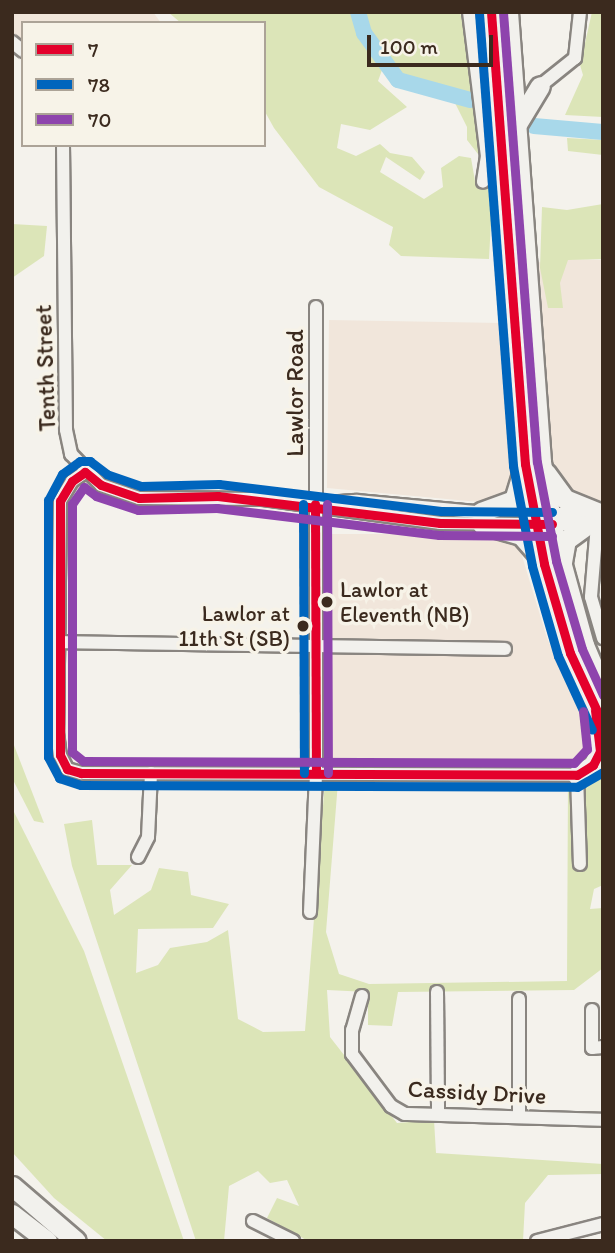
<!DOCTYPE html>
<style>
body{margin:0}
#map{position:relative;width:615px;height:1253px;overflow:hidden;background:#f4f2ec;font-family:Itim,sans-serif}
div>[style]{position:absolute}
.built>*{inset:0;background:#f1e6db}
.green>*{inset:0;background:#dce5b8}
.river>*{height:16px;margin:-8px;padding:0 8px;transform-origin:8px;border-radius:8px;background:#a8d8ea}
.roads{filter:drop-shadow(2px 0 #898580) drop-shadow(-2px 0 #898580) drop-shadow(0 2px #898580) drop-shadow(0 -2px #898580)}
.minor>*{height:12px;margin:-6px;padding:0 6px;transform-origin:6px;border-radius:6px;background:#f2f1ed}
.highway>*{height:19px;margin:-9.5px;padding:0 9.5px;transform-origin:9.5px;border-radius:9.5px;background:#f2f1ed}
.bus-1>*{height:9px;margin:-4.5px;padding:0 4.5px;transform-origin:4.5px;border-radius:4.5px;background:#e4002b}
.bus-2>*{height:9px;margin:-4.5px;padding:0 4.5px;transform-origin:4.5px;border-radius:4.5px;background:#0065bd}
.bus-3>*{height:9px;margin:-4.5px;padding:0 4.5px;transform-origin:4.5px;border-radius:4.5px;background:#8e44ad}
.dots>*{width:19px;height:19px;translate:-50% -50%;box-sizing:border-box;border:4px solid #f7f3e8;border-radius:50%}
span{translate:-50% -50%;white-space:nowrap;text-align:center;line-height:1.15;-webkit-text-stroke:7px #f7f3e8;paint-order:stroke}
.bus-label{font-size:22px;color:#3b2a1e}
.left{translate:0 -50%;text-align:left}
.right{translate:-100% -50%;text-align:right}
.street-label{font-size:24px;color:#3b2a1e}
.frame{position:absolute;inset:0;border:14px solid #3b2a1e;pointer-events:none}
.legend{position:absolute;left:21px;top:21px;width:245px;height:126px;box-sizing:border-box;background:#f7f3e8;border:2px solid #aca397;margin:0;padding:9px 12px;list-style:none;font-size:21px;color:#3b2a1e}
.legend li{display:flex;align-items:center;gap:14px;height:35px}
.legend b{width:35px;border:2px solid #aca397}
.scale{position:absolute;left:367px;top:35px;width:126px;height:32px;box-sizing:border-box;border:4px solid #3b2a1e;border-top:0;padding-left:9px;font-size:21px;line-height:24px;white-space:nowrap;color:#3b2a1e;-webkit-text-stroke:5px #f7f3e8;paint-order:stroke}
</style>
<div id="map">
<div class="built">
<i style="clip-path:polygon(12px 12px,153px 12px,161px 23px,23px 23px,23px 44px,12px 36px)"></i>
<i style="clip-path:polygon(562px 259px,603px 260px,603px 503px,569px 495px,549px 465px,530px 261px,555px 264px)"></i>
<i style="clip-path:polygon(329px 320px,501px 323px,512px 489px,490px 503px,327px 488px)"></i>
<i style="clip-path:polygon(328px 534px,494px 534px,519px 546px,547px 638px,590px 735px,586px 753px,568px 765px,328px 762px)"></i>
</div>
<div class="green">
<i style="clip-path:polygon(168px 12px,460px 12px,474px 75px,482px 144px,478px 154px,467px 140px,467px 127px,452px 97px,382px 70px,378px 81px,407px 107px,370px 130px,341px 124px,337px 148px,356px 156px,380px 144px,390px 153px,412px 157px,425px 172px,420px 180px,386px 157px,380px 172px,424px 199px,443px 187px,441px 168px,459px 156px,471px 158px,475px 181px,493px 185px,489px 259px,401px 256px,389px 245px,393px 227px,319px 187px,274px 128px,264px 110px,264px 23px,181px 23px)"></i>
<i style="clip-path:polygon(592px 12px,603px 12px,603px 117px,565px 115px,583px 75px,580px 65px)"></i>
<i style="clip-path:polygon(567px 138px,603px 140px,603px 155px,568px 151px)"></i>
<i style="clip-path:polygon(603px 204px,603px 259px,568px 260px,560px 283px,563px 308px,548px 308px,540px 268px,542px 207px,567px 210px)"></i>
<i style="clip-path:polygon(12px 224px,47px 226px,44px 256px,12px 278px)"></i>
<i style="clip-path:polygon(12px 740px,44px 823px,34px 821px,12px 778px)"></i>
<i style="clip-path:polygon(603px 772px,603px 885px,594px 889px,590px 909px,603px 908px,603px 968px,574px 990px,398px 992px,392px 1026px,368px 1025px,368px 992px,327px 990px,330px 1037px,397px 1123px,434px 1120px,436px 1153px,603px 1164px,603px 1174px,548px 1175px,525px 1203px,523px 1241px,308px 1241px,267px 1218px,277px 1198px,299px 1206px,287px 1180px,270px 1183px,258px 1171px,229px 1186px,224px 1241px,196px 1241px,72px 866px,64px 824px,92px 820px,97px 865px,132px 865px,110px 890px,114px 915px,151px 890px,159px 868px,188px 872px,191px 895px,229px 904px,213px 928px,138px 929px,136px 973px,158px 965px,170px 948px,207px 942px,228px 930px,238px 1019px,263px 1032px,305px 1031px,325px 781px,338px 782px,326px 932px,339px 974px,369px 984px,567px 981px,568px 779px,594px 779px)"></i>
<i style="clip-path:polygon(12px 808px,84px 951px,184px 1241px,107px 1241px,54px 1198px,12px 1152px)"></i>
</div>
<div class="river">
<i style="left:358px;top:12px;width:22px;rotate:74deg"></i>
<i style="left:364px;top:33px;width:58px;rotate:54.1deg"></i>
<i style="left:398px;top:80px;width:75px;rotate:15.5deg"></i>
<i style="left:534px;top:126px;width:69px;rotate:5deg"></i>
</div>
<div class="roads">
<div class="minor">
<i style="left:469px;top:12px;width:145px;rotate:82.9deg"></i>
<i style="left:487px;top:156px;width:26px;rotate:99deg"></i>
<i style="left:12px;top:42px;width:14px;rotate:39deg"></i>
<i style="left:540px;top:86px;width:45px;rotate:-38.7deg"></i>
<i style="left:575px;top:58px;width:46px;rotate:-83.8deg"></i>
<i style="left:63px;top:145px;width:285px;rotate:89.4deg"></i>
<i style="left:66px;top:430px;width:25px;rotate:78deg"></i>
<i style="left:71px;top:454px;width:43px;rotate:45.9deg"></i>
<i style="left:101px;top:485px;width:40px;rotate:18.9deg"></i>
<i style="left:139px;top:498px;width:124px;rotate:0.5deg"></i>
<i style="left:263px;top:499px;width:179px;rotate:7.7deg"></i>
<i style="left:440px;top:523px;width:163px;rotate:0.7deg"></i>
<i style="left:85px;top:472px;width:16px;rotate:145deg"></i>
<i style="left:72px;top:481px;width:23px;rotate:121deg"></i>
<i style="left:60px;top:501px;width:231px;rotate:90.7deg"></i>
<i style="left:57px;top:732px;width:23px;rotate:83deg"></i>
<i style="left:60px;top:755px;width:16px;rotate:63deg"></i>
<i style="left:67px;top:769px;width:15px;rotate:16deg"></i>
<i style="left:81px;top:773px;width:496px;rotate:0.2deg"></i>
<i style="left:577px;top:775px;width:89px;rotate:88.1deg"></i>
<i style="left:326px;top:503px;width:31px;rotate:-4deg"></i>
<i style="left:357px;top:501px;width:130px;rotate:5.3deg"></i>
<i style="left:546px;top:514px;width:48px"></i>
<i style="left:597px;top:525px;width:72px;rotate:94.8deg"></i>
<i style="left:591px;top:597px;width:43px;rotate:73.7deg"></i>
<i style="left:58px;top:642px;width:447px;rotate:0.9deg"></i>
<i style="left:138px;top:857px;width:22px;rotate:-63deg"></i>
<i style="left:148px;top:837px;width:64px;rotate:-87.3deg"></i>
<i style="left:310px;top:912px;width:139px;rotate:-87.5deg"></i>
<i style="left:316px;top:773px;width:466px;rotate:-90deg"></i>
<i style="left:437px;top:992px;width:119px;rotate:89.5deg"></i>
<i style="left:362px;top:996px;width:35px;rotate:106deg"></i>
<i style="left:352px;top:1030px;width:24px;rotate:90deg"></i>
<i style="left:352px;top:1054px;width:65px;rotate:53.1deg"></i>
<i style="left:391px;top:1106px;width:16px;rotate:30deg"></i>
<i style="left:405px;top:1114px;width:198px;rotate:1.7deg"></i>
<i style="left:592px;top:1010px;width:38px;rotate:90deg"></i>
<i style="left:592px;top:1048px;width:11px;rotate:-5deg"></i>
<i style="left:519px;top:1115px;width:116px;rotate:-90deg"></i>
<i style="left:253px;top:1221px;width:45px;rotate:26.6deg"></i>
<i style="left:537px;top:1241px;width:68px;rotate:-14.4deg"></i>
</div>
<div class="highway">
<i style="left:491px;top:12px;width:453px;rotate:85.7deg"></i>
<i style="left:525px;top:464px;width:102px;rotate:79.2deg"></i>
<i style="left:544px;top:564px;width:93px;rotate:73.7deg"></i>
<i style="left:570px;top:653px;width:79px;rotate:65.4deg"></i>
<i style="left:508px;top:12px;width:451px;rotate:85.8deg"></i>
<i style="left:541px;top:462px;width:75px;rotate:80deg"></i>
<i style="left:554px;top:536px;width:113px;rotate:74.6deg"></i>
<i style="left:584px;top:645px;width:49px;rotate:67.1deg"></i>
<i style="left:517px;top:124px;width:44px;rotate:-58.8deg"></i>
<i style="left:546px;top:473px;width:32px;rotate:54deg"></i>
<i style="left:565px;top:499px;width:40px;rotate:22deg"></i>
<i style="left:481px;top:512px;width:35px;rotate:-20deg"></i>
<i style="left:514px;top:500px;width:34px;rotate:-73deg"></i>
<i style="left:482px;top:524px;width:41px;rotate:15.8deg"></i>
<i style="left:521px;top:535px;width:30px;rotate:49deg"></i>
<i style="left:562px;top:562px;width:22px;rotate:-80deg"></i>
<i style="left:566px;top:540px;width:26px;rotate:-36deg"></i>
<i style="left:577px;top:775px;width:19px;rotate:-32deg"></i>
<i style="left:593px;top:765px;width:16px;rotate:-63deg"></i>
<i style="left:600px;top:751px;width:40px;rotate:-97.1deg"></i>
<i style="left:12px;top:1186px;width:84px;rotate:40.7deg"></i>
<i style="left:12px;top:1214px;width:44px;rotate:37.6deg"></i>
</div>
</div>
<div class="bus-1">
<i style="left:491px;top:12px;width:453px;rotate:85.7deg"></i>
<i style="left:525px;top:464px;width:102px;rotate:79.2deg"></i>
<i style="left:544px;top:564px;width:93px;rotate:73.7deg"></i>
<i style="left:570px;top:653px;width:78px;rotate:65.1deg"></i>
<i style="left:315px;top:504px;width:269px;rotate:89.8deg"></i>
<i style="left:552px;top:524px;width:112px;rotate:-179.5deg"></i>
<i style="left:440px;top:523px;width:224px;rotate:-173.1deg"></i>
<i style="left:218px;top:496px;width:79px;rotate:178.5deg"></i>
<i style="left:139px;top:498px;width:40px;rotate:-161.1deg"></i>
<i style="left:101px;top:485px;width:21px;rotate:-141deg"></i>
<i style="left:85px;top:472px;width:16px;rotate:145deg"></i>
<i style="left:72px;top:481px;width:23px;rotate:121deg"></i>
<i style="left:60px;top:501px;width:254px;rotate:90deg"></i>
<i style="left:60px;top:755px;width:16px;rotate:63deg"></i>
<i style="left:67px;top:769px;width:15px;rotate:16deg"></i>
<i style="left:81px;top:773px;width:496px;rotate:0.2deg"></i>
<i style="left:577px;top:775px;width:19px;rotate:-32deg"></i>
<i style="left:593px;top:765px;width:16px;rotate:-63deg"></i>
<i style="left:600px;top:751px;width:41px;rotate:-97deg"></i>
</div>
<div class="bus-2">
<i style="left:479px;top:13px;width:454px;rotate:85.7deg"></i>
<i style="left:513px;top:466px;width:102px;rotate:79.2deg"></i>
<i style="left:532px;top:566px;width:94px;rotate:73.9deg"></i>
<i style="left:558px;top:656px;width:81px;rotate:65.3deg"></i>
<i style="left:303px;top:504px;width:269px;rotate:89.8deg"></i>
<i style="left:552px;top:512px;width:111px;rotate:-179.5deg"></i>
<i style="left:441px;top:511px;width:224px;rotate:-173.1deg"></i>
<i style="left:219px;top:484px;width:78px;rotate:178.5deg"></i>
<i style="left:141px;top:486px;width:36px;rotate:-161deg"></i>
<i style="left:107px;top:474px;width:21px;rotate:-143deg"></i>
<i style="left:90px;top:461px;width:10px;rotate:180deg"></i>
<i style="left:80px;top:461px;width:22px;rotate:144deg"></i>
<i style="left:62px;top:474px;width:30px;rotate:118deg"></i>
<i style="left:48px;top:500px;width:257px;rotate:90deg"></i>
<i style="left:48px;top:757px;width:24px;rotate:62deg"></i>
<i style="left:59px;top:778px;width:23px;rotate:18deg"></i>
<i style="left:81px;top:785px;width:496px;rotate:0.2deg"></i>
<i style="left:577px;top:787px;width:30px;rotate:-30deg"></i>
</div>
<div class="bus-3">
<i style="left:503px;top:12px;width:451px;rotate:85.7deg"></i>
<i style="left:537px;top:462px;width:101px;rotate:79.1deg"></i>
<i style="left:556px;top:561px;width:92px;rotate:73.5deg"></i>
<i style="left:582px;top:649px;width:51px;rotate:65.5deg"></i>
<i style="left:327px;top:504px;width:269px;rotate:89.8deg"></i>
<i style="left:552px;top:536px;width:113px;rotate:-179.5deg"></i>
<i style="left:439px;top:535px;width:224px;rotate:-173.1deg"></i>
<i style="left:217px;top:508px;width:79px;rotate:178.5deg"></i>
<i style="left:138px;top:510px;width:44px;rotate:-161.6deg"></i>
<i style="left:96px;top:496px;width:15px;rotate:-143deg"></i>
<i style="left:84px;top:487px;width:21px;rotate:125deg"></i>
<i style="left:72px;top:504px;width:248px;rotate:90deg"></i>
<i style="left:72px;top:752px;width:14px;rotate:39deg"></i>
<i style="left:83px;top:761px;width:491px;rotate:0.2deg"></i>
<i style="left:574px;top:763px;width:19px;rotate:-47deg"></i>
<i style="left:587px;top:749px;width:38px;rotate:-96deg"></i>
</div>
<div class="dots">
<i style="left:327px;top:602px;background:#3b2a1e"></i>
<i style="left:303px;top:626px;background:#3b2a1e"></i>
</div>
<div class="bus-label">
<span class="left" style="left:340px;top:602px">Lawlor at<br>Eleventh (NB)</span>
<span class="right" style="left:290px;top:626px">Lawlor at<br>11th St (SB)</span>
</div>
<div class="street-label">
<span style="left:45px;top:368px;rotate:-92deg">Tenth Street</span>
<span style="left:295px;top:393px;rotate:-90deg">Lawlor Road</span>
<span style="left:477px;top:1092px;rotate:3deg">Cassidy Drive</span>
</div>
<div class="frame"></div>
<ul class="legend">
<li><b style="height:9px;background:#e4002b"></b>7</li>
<li><b style="height:9px;background:#0065bd"></b>78</li>
<li><b style="height:9px;background:#8e44ad"></b>70</li>
</ul>
<div class="scale">100 m</div>
</div>
